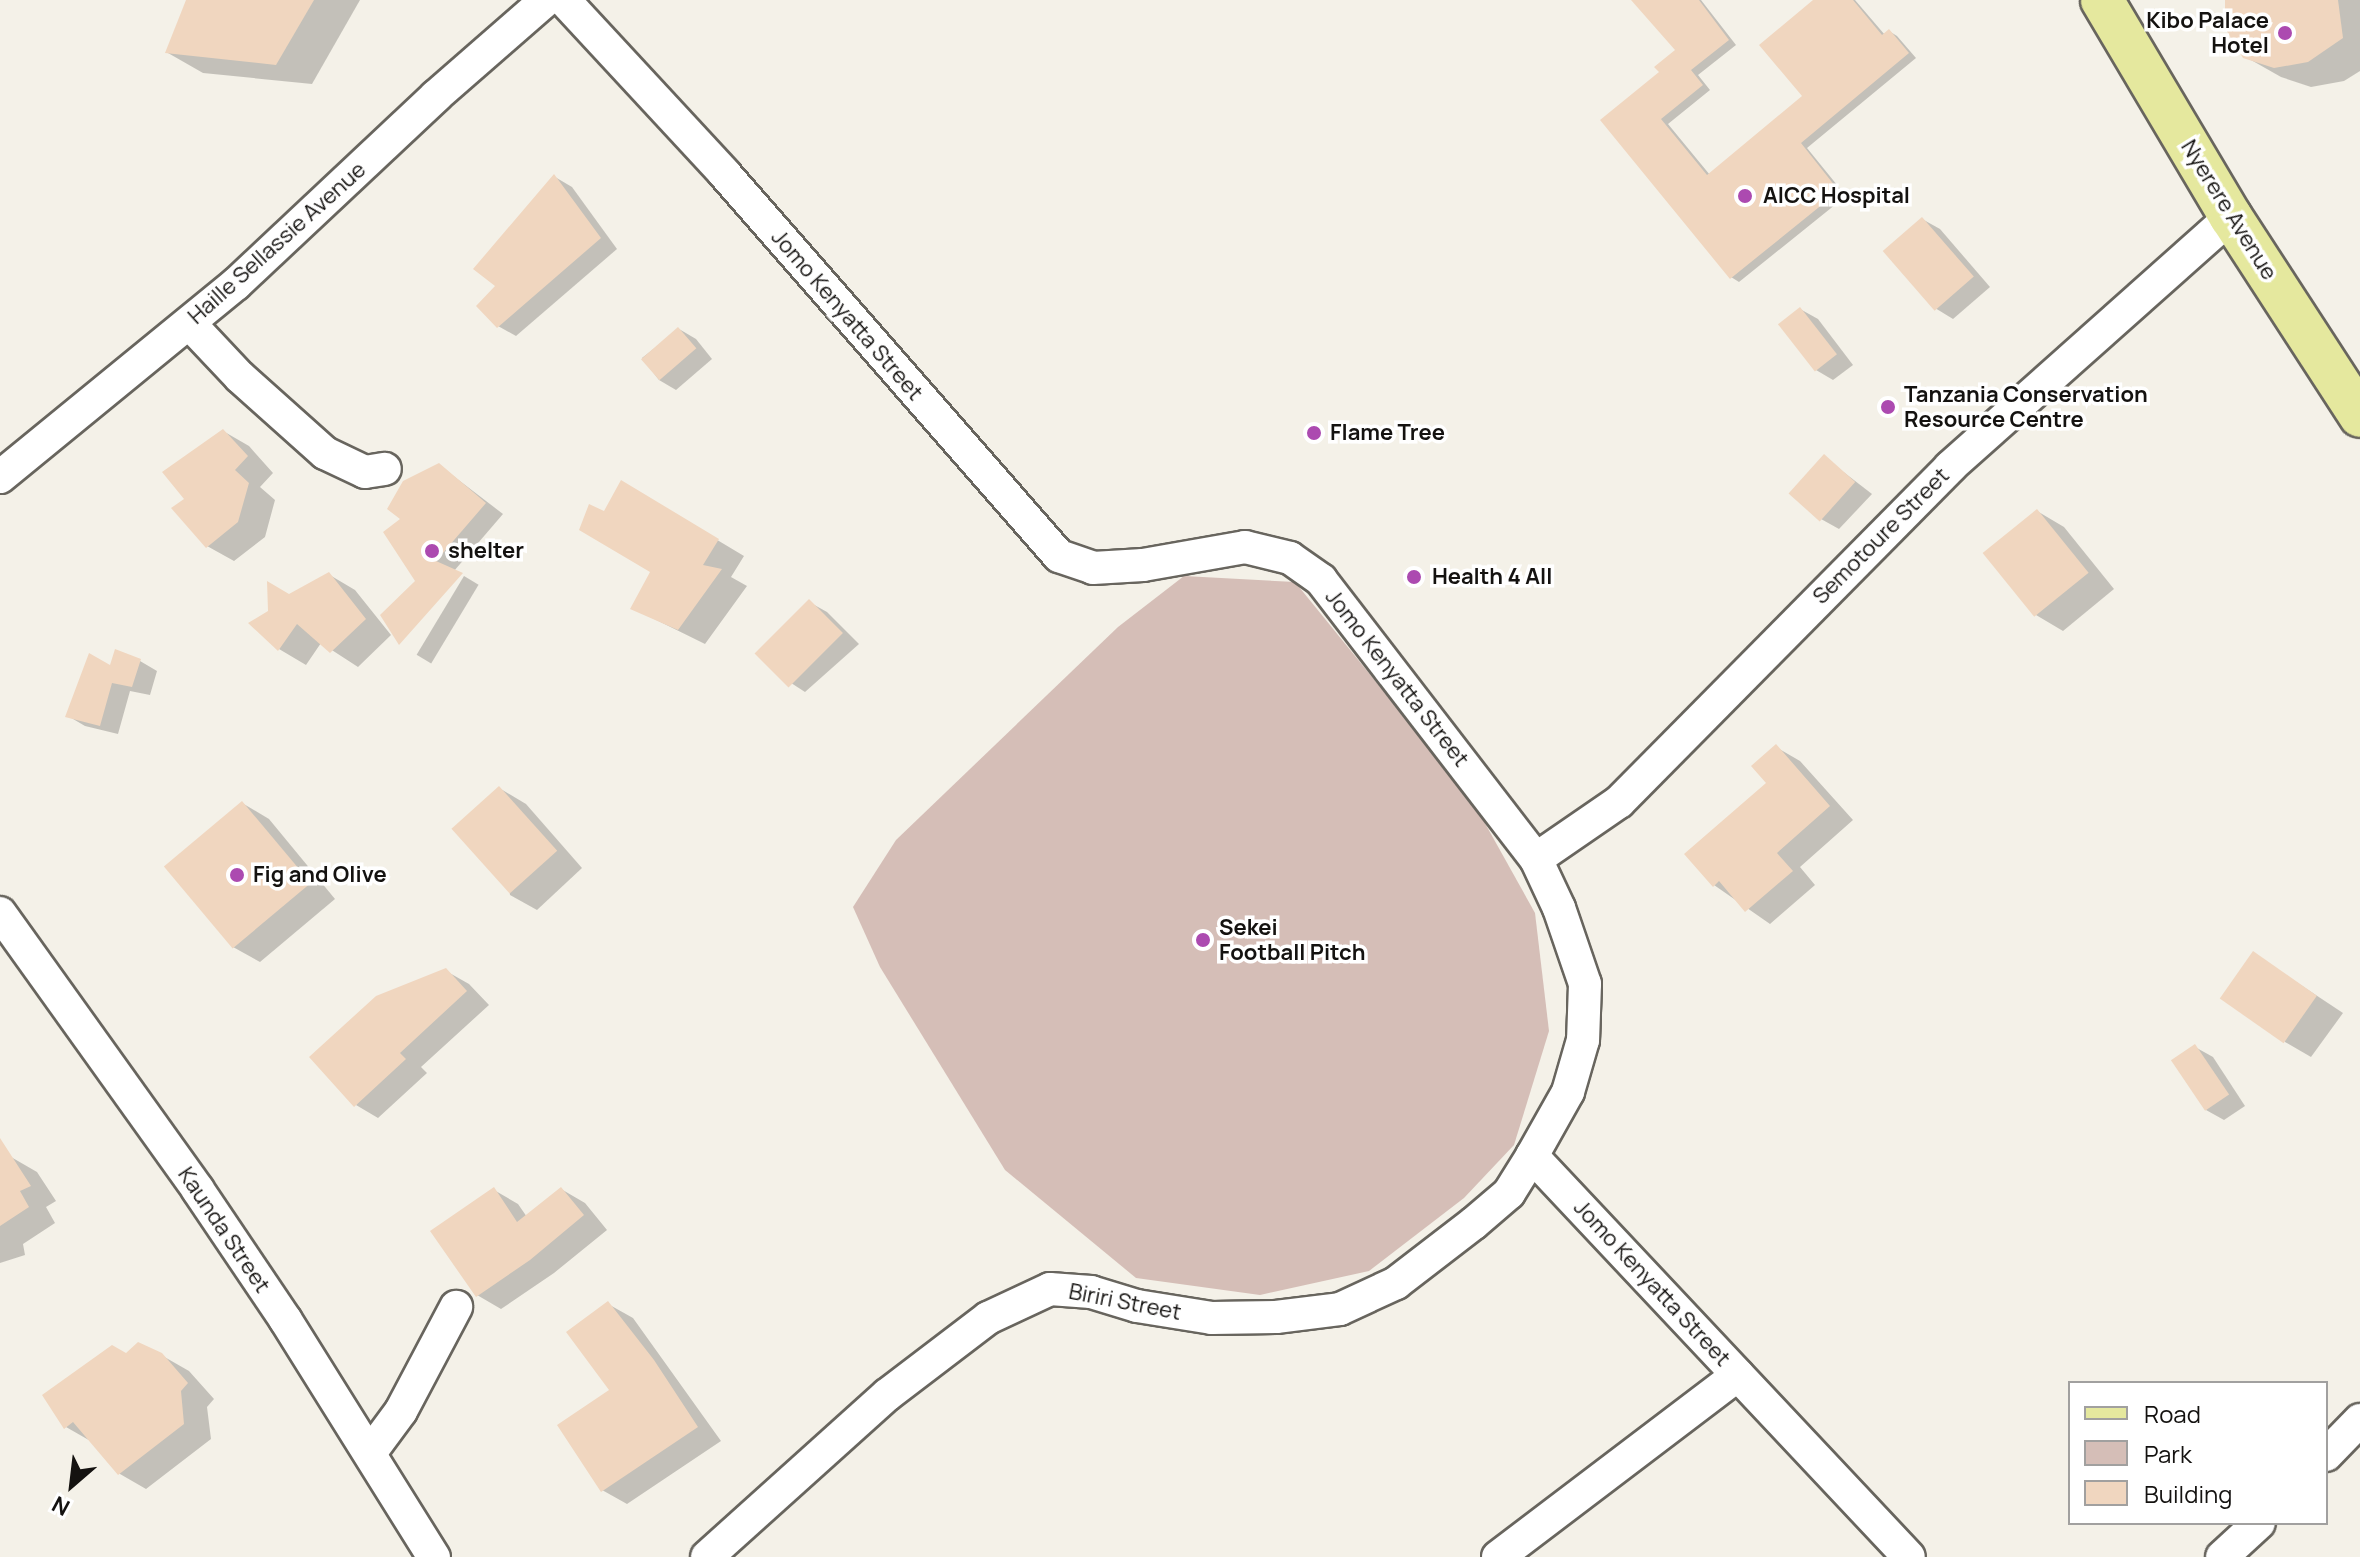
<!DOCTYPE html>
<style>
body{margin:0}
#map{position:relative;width:2360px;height:1557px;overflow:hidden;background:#f4f1e8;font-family:Manrope,sans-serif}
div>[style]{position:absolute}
.green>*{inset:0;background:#d5beb7}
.shadow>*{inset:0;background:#0003;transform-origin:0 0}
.building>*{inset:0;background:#f0d6bf;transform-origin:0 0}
.roads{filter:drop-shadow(2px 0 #68655e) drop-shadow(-2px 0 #68655e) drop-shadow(0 2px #68655e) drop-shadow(0 -2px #68655e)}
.minor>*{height:32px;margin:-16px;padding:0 16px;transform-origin:16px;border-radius:16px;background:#fff}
.major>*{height:42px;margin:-21px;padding:0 21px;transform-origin:21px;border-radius:21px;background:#e5e89e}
.dots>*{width:22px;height:22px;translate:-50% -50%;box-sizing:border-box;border:4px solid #fff;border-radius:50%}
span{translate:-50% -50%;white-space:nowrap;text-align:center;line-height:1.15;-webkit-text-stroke:7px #fff;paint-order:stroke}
.poi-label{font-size:22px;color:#141210;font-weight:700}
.right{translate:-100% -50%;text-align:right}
.left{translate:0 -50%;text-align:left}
.street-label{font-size:22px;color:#141210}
.legend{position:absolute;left:2068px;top:1381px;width:260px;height:144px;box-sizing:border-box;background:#fff;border:2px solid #a1a09f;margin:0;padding:10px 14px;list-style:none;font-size:24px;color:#141210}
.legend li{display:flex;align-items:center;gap:16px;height:40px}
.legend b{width:40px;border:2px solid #a1a09f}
.north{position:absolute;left:32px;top:1445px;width:80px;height:80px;-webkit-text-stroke:6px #fff;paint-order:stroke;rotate:208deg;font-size:22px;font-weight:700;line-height:32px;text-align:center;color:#141210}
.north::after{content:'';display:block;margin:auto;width:28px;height:36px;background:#141210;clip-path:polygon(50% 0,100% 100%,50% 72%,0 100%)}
</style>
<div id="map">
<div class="green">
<i style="clip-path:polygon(1184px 576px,1295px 582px,1472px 800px,1535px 913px,1549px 1031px,1514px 1145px,1464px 1198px,1369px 1271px,1260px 1295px,1136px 1278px,1005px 1170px,880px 967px,853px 907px,896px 840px,1118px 627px)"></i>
</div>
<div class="shadow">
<i style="clip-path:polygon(188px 0,360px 0,312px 84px,203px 73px,168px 53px)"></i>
<i style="clip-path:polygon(1634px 0,1701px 0,1736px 45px,1698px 75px,1710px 90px,1668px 124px,1710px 175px,1805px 96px,1816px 0,1855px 0,1885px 35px,1889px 31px,1897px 36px,1916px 58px,1807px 148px,1846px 196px,1739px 282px,1731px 277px,1603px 120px,1662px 72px,1678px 50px)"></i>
<i style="clip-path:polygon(2232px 0,2360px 0,2360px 71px,2344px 81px,2311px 87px,2281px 77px,2244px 56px)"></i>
<i style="clip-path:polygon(555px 177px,572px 187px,617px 249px,516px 336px,498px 326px,498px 286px)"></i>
<i style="clip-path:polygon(1922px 219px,1940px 229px,1990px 287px,1953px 319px,1935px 308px)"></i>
<i style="clip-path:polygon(1800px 309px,1818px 319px,1853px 365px,1833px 380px,1816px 370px)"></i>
<i style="clip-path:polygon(679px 329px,696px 339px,712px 359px,676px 390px,659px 380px,642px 358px)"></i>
<i style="clip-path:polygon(223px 431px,249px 446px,273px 473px,260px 487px,275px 500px,265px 537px,234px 561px,207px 546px,186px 499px)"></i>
<i style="clip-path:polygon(1824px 457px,1872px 494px,1839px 529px,1821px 519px)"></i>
<i style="clip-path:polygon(439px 465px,503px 514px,454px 571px,418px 582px,403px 519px)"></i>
<i style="clip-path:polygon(622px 483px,744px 556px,731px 577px,747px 586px,705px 644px,632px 608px,653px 571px,605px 514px)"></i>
<i style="clip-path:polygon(2037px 511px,2064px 527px,2114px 589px,2063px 631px,2036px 615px)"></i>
<i style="clip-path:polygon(328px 574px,355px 590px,391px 635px,358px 667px,321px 643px,306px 665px,279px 649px,251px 624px)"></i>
<i style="left:464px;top:576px;width:17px;height:92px;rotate:31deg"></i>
<i style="clip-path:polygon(809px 602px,827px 612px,859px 644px,805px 692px,788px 681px)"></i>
<i style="clip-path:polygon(140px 661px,157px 671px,150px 695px,130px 691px,118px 734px,85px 726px,68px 716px,111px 668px)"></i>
<i style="clip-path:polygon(1776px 747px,1800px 761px,1853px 820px,1800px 867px,1815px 885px,1770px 924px,1714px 885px,1769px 783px)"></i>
<i style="clip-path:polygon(499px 788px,526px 804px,582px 868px,537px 910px,510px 895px)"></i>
<i style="clip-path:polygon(242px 803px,269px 819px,335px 899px,260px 962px,233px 947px)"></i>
<i style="clip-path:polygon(2254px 954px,2343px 1013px,2311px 1057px,2285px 1042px)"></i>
<i style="clip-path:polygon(446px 971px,469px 984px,489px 1005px,421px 1067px,427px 1073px,378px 1118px,356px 1105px)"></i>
<i style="clip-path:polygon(2195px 1047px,2213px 1057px,2245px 1106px,2224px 1120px,2206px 1110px)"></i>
<i style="clip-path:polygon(11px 1157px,37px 1172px,56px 1201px,46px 1207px,55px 1223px,23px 1244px,25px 1255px,0 1263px,0 1161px)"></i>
<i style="clip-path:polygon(561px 1189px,585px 1203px,607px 1230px,554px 1273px,501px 1309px,477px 1295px,494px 1190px,518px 1204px,527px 1217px)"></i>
<i style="clip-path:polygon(608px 1304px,633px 1318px,721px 1441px,627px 1504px,602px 1490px,612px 1391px)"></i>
<i style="clip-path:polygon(126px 1355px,161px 1355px,189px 1371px,214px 1399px,207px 1407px,211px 1439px,146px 1489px,120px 1474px,94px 1443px,66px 1427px)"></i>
</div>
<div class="building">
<i style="clip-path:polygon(186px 0,314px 0,276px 65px,165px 53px)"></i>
<i style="clip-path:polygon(1631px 0,1699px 0,1729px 40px,1691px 70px,1703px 85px,1661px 119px,1707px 175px,1802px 96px,1759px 45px,1813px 0,1853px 0,1882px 35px,1889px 29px,1909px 53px,1801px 143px,1839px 191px,1730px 279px,1600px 120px,1659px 72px,1654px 67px,1675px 50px)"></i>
<i style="clip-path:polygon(2225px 0,2338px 0,2343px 38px,2308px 62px,2274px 68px,2243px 58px,2225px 28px)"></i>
<i style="clip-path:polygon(554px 174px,601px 238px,497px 328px,476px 306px,495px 286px,473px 269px)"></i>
<i style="left:1922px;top:217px;width:79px;height:52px;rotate:49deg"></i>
<i style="left:1800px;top:307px;width:60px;height:28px;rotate:52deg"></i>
<i style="left:678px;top:327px;width:28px;height:49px;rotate:49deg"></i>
<i style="clip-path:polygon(223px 429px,248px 456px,235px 470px,249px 483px,238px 522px,206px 548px,171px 508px,184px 499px,162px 472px)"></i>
<i style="left:1824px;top:454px;width:42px;height:53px;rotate:42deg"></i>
<i style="clip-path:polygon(439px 463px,486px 503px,436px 561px,463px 573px,399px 645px,380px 615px,415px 581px,383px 532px,400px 519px,387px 509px,403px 481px)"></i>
<i style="clip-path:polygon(621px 480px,719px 539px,703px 565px,722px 569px,678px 630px,630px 609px,650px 572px,579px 530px,589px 504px,604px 511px)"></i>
<i style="left:2037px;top:509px;width:82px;height:70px;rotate:51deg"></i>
<i style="clip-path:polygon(329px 572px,366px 619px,330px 653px,297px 624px,278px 651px,248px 623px,268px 611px,267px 581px,289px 594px)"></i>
<i style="left:809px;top:599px;width:48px;height:77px;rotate:45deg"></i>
<i style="clip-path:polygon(115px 649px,141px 659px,132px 687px,112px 683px,100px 726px,65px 717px,89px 653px,110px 665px)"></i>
<i style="clip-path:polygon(1776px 744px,1830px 806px,1777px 853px,1793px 871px,1745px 912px,1719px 881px,1713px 887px,1684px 854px,1766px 783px,1751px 766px)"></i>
<i style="left:499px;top:786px;width:87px;height:64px;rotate:48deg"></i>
<i style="left:242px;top:801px;width:107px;height:102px;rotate:50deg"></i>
<i style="left:2253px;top:951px;width:78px;height:58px;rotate:35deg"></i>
<i style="clip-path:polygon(446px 968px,467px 991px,400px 1053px,406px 1059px,354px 1107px,309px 1057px,376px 996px)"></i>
<i style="left:2195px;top:1044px;width:61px;height:29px;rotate:56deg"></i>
<i style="clip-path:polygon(0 1138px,31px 1186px,20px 1191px,29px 1207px,0 1226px)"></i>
<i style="clip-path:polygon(494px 1187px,517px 1222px,561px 1187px,584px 1215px,530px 1260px,476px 1297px,430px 1231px)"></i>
<i style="clip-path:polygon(608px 1301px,654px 1360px,698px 1427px,601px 1492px,557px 1425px,609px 1390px,566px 1332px)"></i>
<i style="clip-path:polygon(138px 1342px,162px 1353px,188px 1383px,181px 1391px,184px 1424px,118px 1475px,73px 1422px,64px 1429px,42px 1395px,112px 1345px,126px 1353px)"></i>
</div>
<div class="roads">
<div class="minor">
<i style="left:564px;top:0;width:236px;rotate:47.2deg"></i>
<i style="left:724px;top:173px;width:509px;rotate:48.82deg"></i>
<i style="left:1059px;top:556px;width:36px;rotate:19deg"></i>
<i style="left:1093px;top:568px;width:50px;rotate:-3.4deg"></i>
<i style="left:1143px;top:565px;width:104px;rotate:-10deg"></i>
<i style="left:1245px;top:547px;width:46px;rotate:13.7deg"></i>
<i style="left:1290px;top:558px;width:38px;rotate:35deg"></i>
<i style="left:1321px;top:580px;width:352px;rotate:52.4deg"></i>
<i style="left:1536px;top:859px;width:54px;rotate:64.9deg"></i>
<i style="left:1559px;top:908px;width:80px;rotate:71.1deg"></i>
<i style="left:1585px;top:984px;width:56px;rotate:92deg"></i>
<i style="left:1583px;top:1040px;width:54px;rotate:106.1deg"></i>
<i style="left:1568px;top:1092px;width:73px;rotate:119.4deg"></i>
<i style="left:1532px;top:1156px;width:550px;rotate:46.77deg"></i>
<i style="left:190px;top:324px;width:73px;rotate:46.7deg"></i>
<i style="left:240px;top:377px;width:114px;rotate:41.8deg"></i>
<i style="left:325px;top:453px;width:44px;rotate:25.4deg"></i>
<i style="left:365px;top:472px;width:20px;rotate:-9deg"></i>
<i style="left:0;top:477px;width:305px;rotate:-39.3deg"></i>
<i style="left:236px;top:284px;width:274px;rotate:-43.2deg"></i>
<i style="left:436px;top:96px;width:146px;rotate:-41.1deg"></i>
<i style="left:1536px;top:859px;width:101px;rotate:-34.5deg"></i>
<i style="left:1619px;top:802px;width:471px;rotate:-45.3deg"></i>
<i style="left:1950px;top:467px;width:376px;rotate:-41.7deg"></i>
<i style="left:0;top:913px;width:340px;rotate:54.4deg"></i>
<i style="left:198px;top:1190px;width:156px;rotate:56deg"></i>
<i style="left:285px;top:1319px;width:281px;rotate:58deg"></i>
<i style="left:370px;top:1453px;width:52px;rotate:-53.6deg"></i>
<i style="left:401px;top:1411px;width:118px;rotate:-62.1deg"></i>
<i style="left:2326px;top:1455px;width:49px;rotate:-45.8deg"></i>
<i style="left:707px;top:1557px;width:242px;rotate:-42deg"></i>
<i style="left:887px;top:1395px;width:127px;rotate:-37.3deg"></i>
<i style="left:988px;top:1318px;width:68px;rotate:-25.1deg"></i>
<i style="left:1050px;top:1289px;width:41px;rotate:4.2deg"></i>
<i style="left:1091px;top:1292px;width:48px;rotate:16.9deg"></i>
<i style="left:1137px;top:1306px;width:76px;rotate:9.1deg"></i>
<i style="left:1212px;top:1318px;width:64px;rotate:-0.9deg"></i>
<i style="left:1276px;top:1317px;width:64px;rotate:-7.1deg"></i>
<i style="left:1340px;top:1309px;width:62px;rotate:-24.9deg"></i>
<i style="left:1396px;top:1283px;width:98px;rotate:-37.6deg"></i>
<i style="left:1474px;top:1223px;width:46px;rotate:-40.6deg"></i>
<i style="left:1509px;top:1193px;width:44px;rotate:-58.1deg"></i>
<i style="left:1498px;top:1557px;width:301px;rotate:-37.2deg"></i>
<i style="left:2222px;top:1557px;width:50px;rotate:-42.6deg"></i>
</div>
<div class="major">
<i style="left:2102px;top:0;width:252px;rotate:59.3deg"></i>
<i style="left:2231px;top:217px;width:237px;rotate:57deg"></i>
</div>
</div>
<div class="dots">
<i style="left:2285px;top:33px;background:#ac4ab0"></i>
<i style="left:1745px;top:196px;background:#ac4ab0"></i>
<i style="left:1888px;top:407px;background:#ac4ab0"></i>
<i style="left:1314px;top:433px;background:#ac4ab0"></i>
<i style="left:432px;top:551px;background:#ac4ab0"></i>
<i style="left:1414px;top:577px;background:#ac4ab0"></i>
<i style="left:237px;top:875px;background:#ac4ab0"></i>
<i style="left:1203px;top:940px;background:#ac4ab0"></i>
</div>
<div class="poi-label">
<span class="right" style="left:2269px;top:33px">Kibo Palace<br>Hotel</span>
<span class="left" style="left:1763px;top:196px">AICC Hospital</span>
<span class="left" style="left:1904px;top:407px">Tanzania Conservation<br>Resource Centre</span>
<span class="left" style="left:1330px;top:433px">Flame Tree</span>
<span class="left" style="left:448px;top:551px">shelter</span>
<span class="left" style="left:1432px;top:577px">Health 4 All</span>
<span class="left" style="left:253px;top:875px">Fig and Olive</span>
<span class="left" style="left:1219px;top:940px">Sekei<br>Football Pitch</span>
</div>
<div class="street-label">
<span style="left:2229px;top:210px;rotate:58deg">Nyerere Avenue</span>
<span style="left:277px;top:243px;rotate:-42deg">Haille Sellassie Avenue</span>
<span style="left:847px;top:315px;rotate:49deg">Jomo Kenyatta Street</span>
<span style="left:1881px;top:536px;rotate:-45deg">Semotoure Street</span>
<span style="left:1397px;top:678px;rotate:52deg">Jomo Kenyatta Street</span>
<span style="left:224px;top:1230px;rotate:56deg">Kaunda Street</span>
<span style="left:1652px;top:1283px;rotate:47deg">Jomo Kenyatta Street</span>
<span style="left:1125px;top:1302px;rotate:11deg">Biriri Street</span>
</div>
<ul class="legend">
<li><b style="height:10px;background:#e5e89e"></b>Road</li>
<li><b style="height:22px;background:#d5beb7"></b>Park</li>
<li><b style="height:22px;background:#f0d6bf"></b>Building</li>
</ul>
<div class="north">N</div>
</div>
